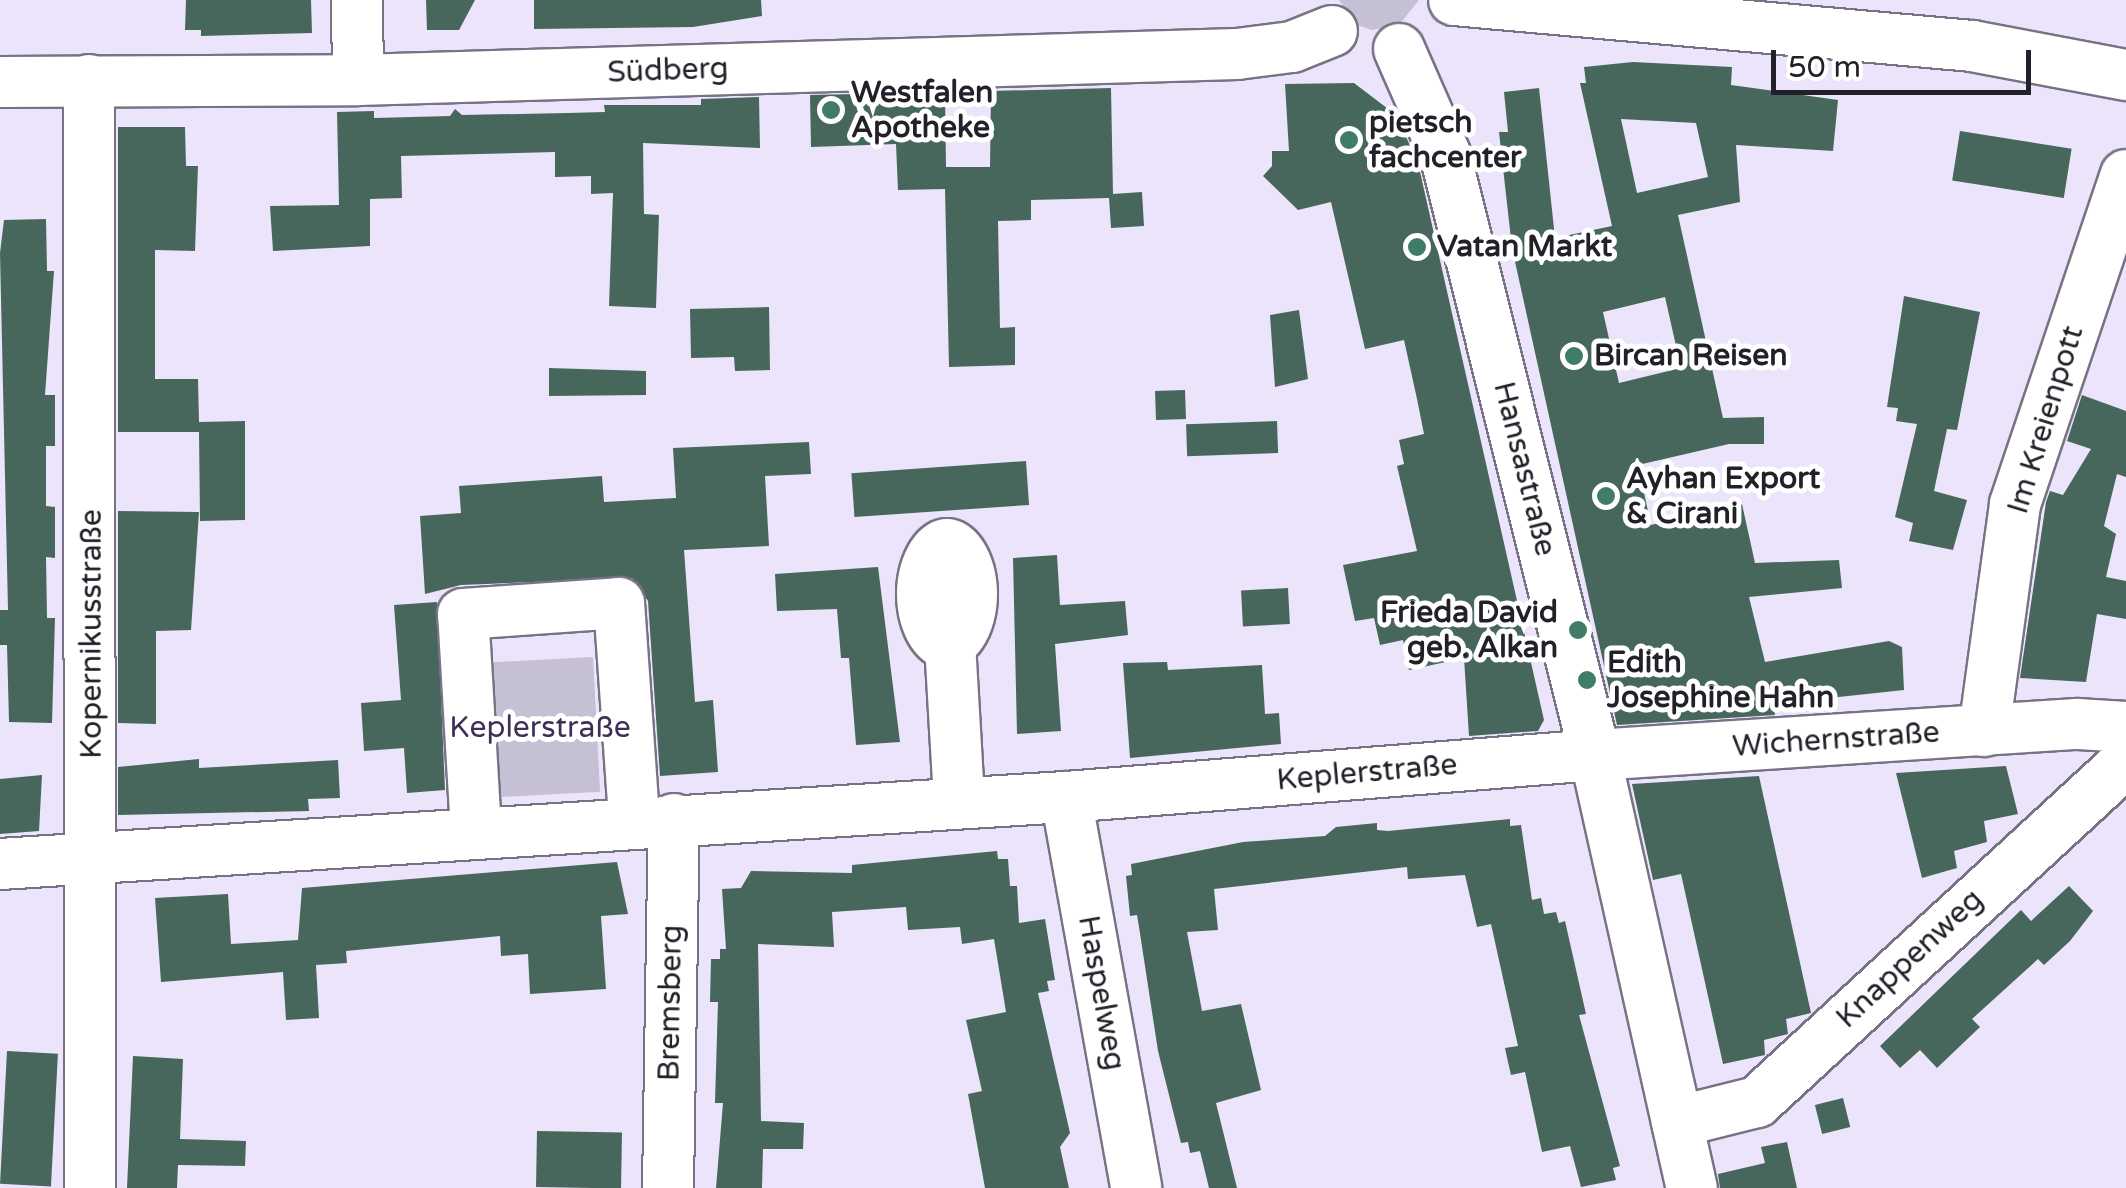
<!DOCTYPE html>
<meta charset="utf-8">
<style>
body{margin:0}
#map{position:relative;width:2126px;height:1188px;overflow:hidden;background:#ebe4fa;font-family:"Varela Round",sans-serif}
div>[style]{position:absolute}
.green>*{inset:0;background:#c6c0d4;transform-origin:0 0}
.building>*{inset:0;background:#47675c;transform-origin:0 0}
.roads{filter:drop-shadow(2px 0 #787285) drop-shadow(-2px 0 #787285) drop-shadow(0 2px #787285) drop-shadow(0 -2px #787285)}
.minor>*{height:50px;margin:-25px;padding:0 25px;transform-origin:25px;border-radius:25px;background:#fff}
.minor>.ring{margin:-25px;padding:0;box-sizing:content-box;background:none;border:50px solid #fff;border-radius:50%}
.dots>*{width:28px;height:28px;translate:-50% -50%;box-sizing:border-box;border:5px solid #fff;border-radius:50%}
span{translate:-50% -50%;white-space:nowrap;text-align:center;line-height:1.15;-webkit-text-stroke:10px #fff;paint-order:stroke}
.street-label{font-size:30px;color:#222028}
.poi-label{font-size:30px;color:#222028;font-weight:700}
.left{translate:0 -50%;text-align:left}
.right{translate:-100% -50%;text-align:right}
.park-label{font-size:30px;color:#3e2f57}
.scale{position:absolute;left:1771px;top:50px;width:260px;height:45px;box-sizing:border-box;border:5px solid #222028;border-top:0;padding-left:12px;font-size:30px;line-height:35px;white-space:nowrap;color:#222028;-webkit-text-stroke:8px #fff;paint-order:stroke}
</style>
<div id="map">
<div class="green">
<i style="clip-path:polygon(1339px 0,1419px 0,1399px 25px,1372px 30px,1357px 25px)"></i>
<i style="left:593px;top:657px;width:135px;height:114px;rotate:87deg"></i>
</div>
<div class="building">
<i style="clip-path:polygon(186px 0,311px 0,312px 33px,201px 36px,201px 30px,185px 30px)"></i>
<i style="clip-path:polygon(426px 0,475px 0,459px 30px,427px 30px)"></i>
<i style="clip-path:polygon(534px 0,761px 0,762px 16px,693px 27px,534px 29px)"></i>
<i style="clip-path:polygon(evenodd,1633px 62px,1732px 67px,1731px 85px,1838px 100px,1833px 151px,1736px 145px,1740px 202px,1678px 215px,1723px 418px,1764px 417px,1764px 444px,1729px 444px,1638px 465px,1651px 525px,1742px 504px,1755px 563px,1839px 560px,1842px 588px,1749px 597px,1765px 662px,1889px 641px,1902px 647px,1904px 690px,1773px 704px,1775px 715px,1617px 725px,1512px 248px,1499px 132px,1508px 132px,1504px 92px,1539px 88px,1555px 238px,1612px 226px,1580px 83px,1586px 83px,1584px 67px,1633px 62px,1621px 119px,1696px 123px,1708px 177px,1637px 193px,1621px 119px,1633px 62px,1665px 297px,1681px 368px,1619px 383px,1603px 312px,1665px 297px)"></i>
<i style="clip-path:polygon(1354px 83px,1396px 115px,1418px 163px,1544px 720px,1538px 731px,1469px 736px,1464px 658px,1409px 670px,1403px 640px,1380px 645px,1374px 618px,1355px 621px,1343px 565px,1417px 551px,1397px 466px,1404px 464px,1399px 440px,1424px 434px,1417px 399px,1404px 340px,1365px 349px,1331px 202px,1298px 210px,1263px 176px,1272px 166px,1272px 151px,1289px 151px,1285px 84px)"></i>
<i style="clip-path:polygon(1111px 88px,1113px 194px,1142px 192px,1144px 226px,1111px 228px,1109px 198px,1031px 200px,1031px 220px,998px 221px,1000px 328px,1015px 327px,1015px 365px,949px 367px,945px 189px,898px 190px,896px 144px,811px 147px,810px 95px,945px 92px,946px 167px,990px 167px,991px 91px)"></i>
<i style="clip-path:polygon(759px 97px,760px 148px,643px 143px,644px 214px,659px 215px,656px 308px,609px 306px,613px 193px,591px 194px,591px 176px,555px 177px,555px 152px,401px 156px,402px 198px,370px 199px,370px 246px,273px 251px,270px 206px,339px 205px,337px 112px,374px 111px,374px 118px,450px 116px,455px 109px,462px 115px,568px 113px,605px 112px,604px 105px,701px 105px,701px 99px)"></i>
<i style="clip-path:polygon(118px 127px,185px 127px,186px 166px,198px 166px,195px 251px,155px 250px,155px 379px,198px 379px,199px 422px,245px 421px,245px 520px,200px 521px,199px 432px,118px 432px)"></i>
<i style="left:1960px;top:131px;width:113px;height:50px;rotate:9deg"></i>
<i style="clip-path:polygon(46px 219px,47px 271px,54px 271px,45px 395px,55px 395px,55px 446px,46px 446px,46px 506px,55px 507px,55px 558px,46px 557px,47px 618px,55px 618px,52px 723px,9px 722px,7px 645px,0 645px,0 610px,8px 610px,0 253px,4px 220px)"></i>
<i style="clip-path:polygon(1904px 296px,1980px 312px,1957px 430px,1947px 429px,1934px 491px,1967px 500px,1953px 550px,1909px 541px,1913px 523px,1895px 517px,1917px 424px,1896px 421px,1898px 408px,1887px 407px)"></i>
<i style="clip-path:polygon(769px 307px,770px 370px,735px 371px,734px 357px,691px 358px,690px 309px)"></i>
<i style="clip-path:polygon(1299px 310px,1308px 379px,1275px 387px,1270px 315px)"></i>
<i style="clip-path:polygon(549px 368px,646px 371px,646px 395px,549px 396px)"></i>
<i style="left:1185px;top:390px;width:29px;height:30px;rotate:88deg"></i>
<i style="clip-path:polygon(2082px 395px,2126px 411px,2126px 477px,2117px 474px,2104px 526px,2116px 534px,2106px 577px,2126px 581px,2126px 619px,2097px 614px,2086px 682px,2020px 678px,2046px 502px,2050px 491px,2063px 495px,2091px 449px,2067px 441px)"></i>
<i style="left:1277px;top:421px;width:32px;height:91px;rotate:88deg"></i>
<i style="clip-path:polygon(809px 442px,811px 474px,765px 476px,769px 546px,684px 550px,695px 702px,713px 700px,718px 772px,660px 776px,648px 601px,632px 578px,461px 585px,425px 594px,420px 516px,461px 513px,459px 486px,602px 476px,604px 502px,676px 498px,673px 448px)"></i>
<i style="left:1026px;top:461px;width:44px;height:175px;rotate:86deg"></i>
<i style="clip-path:polygon(118px 511px,199px 512px,191px 630px,156px 631px,156px 724px,118px 723px)"></i>
<i style="clip-path:polygon(1057px 555px,1060px 605px,1125px 601px,1128px 635px,1055px 644px,1061px 731px,1017px 734px,1013px 558px)"></i>
<i style="clip-path:polygon(878px 567px,900px 742px,856px 745px,849px 658px,841px 658px,837px 609px,777px 611px,775px 574px)"></i>
<i style="left:1288px;top:588px;width:36px;height:47px;rotate:87deg"></i>
<i style="clip-path:polygon(437px 602px,445px 790px,407px 793px,404px 748px,364px 751px,361px 703px,401px 700px,394px 605px)"></i>
<i style="clip-path:polygon(1167px 662px,1168px 670px,1262px 665px,1265px 714px,1279px 713px,1281px 744px,1130px 758px,1123px 663px)"></i>
<i style="clip-path:polygon(199px 759px,199px 768px,338px 760px,340px 798px,308px 799px,309px 811px,118px 815px,118px 767px)"></i>
<i style="clip-path:polygon(2006px 766px,2018px 814px,1984px 821px,1987px 842px,1954px 851px,1957px 868px,1922px 878px,1896px 773px)"></i>
<i style="clip-path:polygon(42px 775px,39px 831px,0 834px,0 779px)"></i>
<i style="clip-path:polygon(1759px 776px,1811px 1013px,1786px 1019px,1788px 1034px,1764px 1040px,1765px 1055px,1723px 1064px,1681px 874px,1653px 880px,1632px 784px)"></i>
<i style="clip-path:polygon(1510px 819px,1510px 826px,1521px 825px,1532px 900px,1541px 898px,1544px 914px,1556px 912px,1559px 923px,1565px 921px,1586px 1014px,1579px 1015px,1620px 1166px,1613px 1168px,1616px 1180px,1581px 1187px,1570px 1146px,1542px 1152px,1525px 1072px,1511px 1075px,1508px 1062px,1505px 1048px,1518px 1046px,1491px 924px,1477px 927px,1465px 875px,1408px 879px,1407px 867px,1214px 889px,1218px 930px,1187px 932px,1202px 1011px,1241px 1004px,1261px 1090px,1216px 1103px,1237px 1188px,1209px 1188px,1200px 1151px,1190px 1153px,1188px 1142px,1181px 1143px,1158px 1051px,1139px 927px,1137px 915px,1130px 916px,1126px 876px,1132px 875px,1131px 864px,1243px 842px,1325px 836px,1336px 827px,1377px 823px,1377px 830px,1388px 831px)"></i>
<i style="clip-path:polygon(997px 851px,998px 859px,1008px 859px,1010px 886px,1017px 886px,1019px 923px,1045px 919px,1055px 980px,1047px 981px,1049px 991px,1038px 993px,1070px 1133px,1060px 1147px,1069px 1188px,985px 1188px,968px 1094px,982px 1091px,966px 1020px,1006px 1012px,994px 939px,962px 944px,960px 927px,908px 930px,906px 907px,832px 912px,834px 947px,758px 944px,761px 1121px,804px 1123px,803px 1149px,763px 1149px,762px 1188px,716px 1188px,723px 1103px,715px 1103px,718px 1002px,710px 1002px,711px 959px,720px 959px,720px 949px,726px 949px,722px 889px,741px 888px,751px 871px,852px 873px,852px 865px)"></i>
<i style="clip-path:polygon(617px 862px,628px 914px,601px 916px,606px 989px,530px 994px,528px 954px,501px 956px,500px 936px,346px 951px,347px 963px,316px 965px,319px 1018px,286px 1020px,283px 972px,161px 982px,155px 898px,228px 894px,231px 944px,298px 940px,302px 888px)"></i>
<i style="clip-path:polygon(2069px 886px,2093px 911px,2070px 941px,2044px 965px,2038px 959px,1972px 1019px,1980px 1027px,1937px 1068px,1920px 1050px,1900px 1068px,1880px 1046px,2021px 910px,2031px 921px)"></i>
<i style="left:7px;top:1051px;width:51px;height:133px;rotate:3deg"></i>
<i style="clip-path:polygon(133px 1056px,183px 1059px,180px 1139px,246px 1141px,245px 1166px,178px 1165px,177px 1188px,127px 1188px)"></i>
<i style="left:1843px;top:1098px;width:30px;height:29px;rotate:76deg"></i>
<i style="left:537px;top:1131px;width:85px;height:56px;rotate:1deg"></i>
<i style="clip-path:polygon(1787px 1142px,1797px 1188px,1720px 1188px,1718px 1174px,1765px 1163px,1761px 1147px)"></i>
</div>
<div class="roads">
<div class="minor">
<i style="left:357px;top:0;width:80px;rotate:89.3deg"></i>
<i style="left:1454px;top:0;width:520px;rotate:5.07deg"></i>
<i style="left:1972px;top:46px;width:157px;rotate:10.7deg"></i>
<i style="left:1399px;top:49px;width:115px;rotate:66.3deg"></i>
<i style="left:1445px;top:154px;width:619px;rotate:75.99deg"></i>
<i style="left:1595px;top:755px;width:444px;rotate:77.4deg"></i>
<i style="left:89px;top:80px;width:1108px;rotate:89.95deg"></i>
<i style="left:0;top:82px;width:358px;rotate:-0.3deg"></i>
<i style="left:358px;top:80px;width:879px;rotate:-1.69deg"></i>
<i style="left:1237px;top:54px;width:55px;rotate:-7.3deg"></i>
<i style="left:1292px;top:47px;width:43px;rotate:-21.8deg"></i>
<i class="ring" style="left:922px;top:544px;width:-4px;height:-4px"></i>
<i style="left:947px;top:591px;width:211px;rotate:86.7deg"></i>
<i style="left:1984px;top:731px;width:229px;rotate:-82.2deg"></i>
<i style="left:2015px;top:504px;width:347px;rotate:-71.4deg"></i>
<i style="left:1066px;top:797px;width:397px;rotate:79.8deg"></i>
<i style="left:476px;top:830px;width:216px;rotate:-93.4deg"></i>
<i style="left:463px;top:614px;width:156px;rotate:-4deg"></i>
<i style="left:619px;top:603px;width:217px;rotate:86deg"></i>
<i style="left:0;top:864px;width:1068px;rotate:-3.6deg"></i>
<i style="left:1066px;top:797px;width:531px;rotate:-4.54deg"></i>
<i style="left:1595px;top:755px;width:483px;rotate:-3.7deg"></i>
<i style="left:2077px;top:724px;width:49px;rotate:3.5deg"></i>
<i style="left:1677px;top:1122px;width:82px;rotate:-14deg"></i>
<i style="left:1757px;top:1102px;width:502px;rotate:-42.66deg"></i>
<i style="left:668px;top:1188px;width:369px;rotate:-89.1deg"></i>
</div>
</div>
<div class="dots">
<i style="left:831px;top:110px;background:#3f7d69"></i>
<i style="left:1349px;top:140px;background:#3f7d69"></i>
<i style="left:1417px;top:247px;background:#3f7d69"></i>
<i style="left:1574px;top:356px;background:#3f7d69"></i>
<i style="left:1606px;top:496px;background:#3f7d69"></i>
<i style="left:1578px;top:630px;background:#3f7d69"></i>
<i style="left:1587px;top:680px;background:#3f7d69"></i>
</div>
<div class="street-label">
<span style="left:668px;top:71px;rotate:-2deg">Südberg</span>
<span style="left:2046px;top:420px;rotate:-73deg">Im Kreienpott</span>
<span style="left:1524px;top:469px;rotate:76deg">Hansastraße</span>
<span style="left:92px;top:634px;rotate:-90deg">Kopernikusstraße</span>
<span style="left:1836px;top:740px;rotate:-4deg">Wichernstraße</span>
<span style="left:1367px;top:773px;rotate:-5deg">Keplerstraße</span>
<span style="left:1910px;top:959px;rotate:-43deg">Knappenweg</span>
<span style="left:1101px;top:993px;rotate:80deg">Haspelweg</span>
<span style="left:671px;top:1003px;rotate:-89deg">Bremsberg</span>
</div>
<div class="poi-label">
<span class="left" style="left:851px;top:110px">Westfalen<br>Apotheke</span>
<span class="left" style="left:1369px;top:140px">pietsch<br>fachcenter</span>
<span class="left" style="left:1437px;top:247px">Vatan Markt</span>
<span class="left" style="left:1594px;top:356px">Bircan Reisen</span>
<span class="left" style="left:1626px;top:496px">Ayhan Export<br>&amp; Cirani</span>
<span class="right" style="left:1558px;top:630px">Frieda David<br>geb. Alkan</span>
<span class="left" style="left:1607px;top:680px">Edith<br>Josephine Hahn</span>
</div>
<div class="park-label">
<span style="left:540px;top:728px">Keplerstraße</span>
</div>
<div class="scale">50 m</div>
</div>
